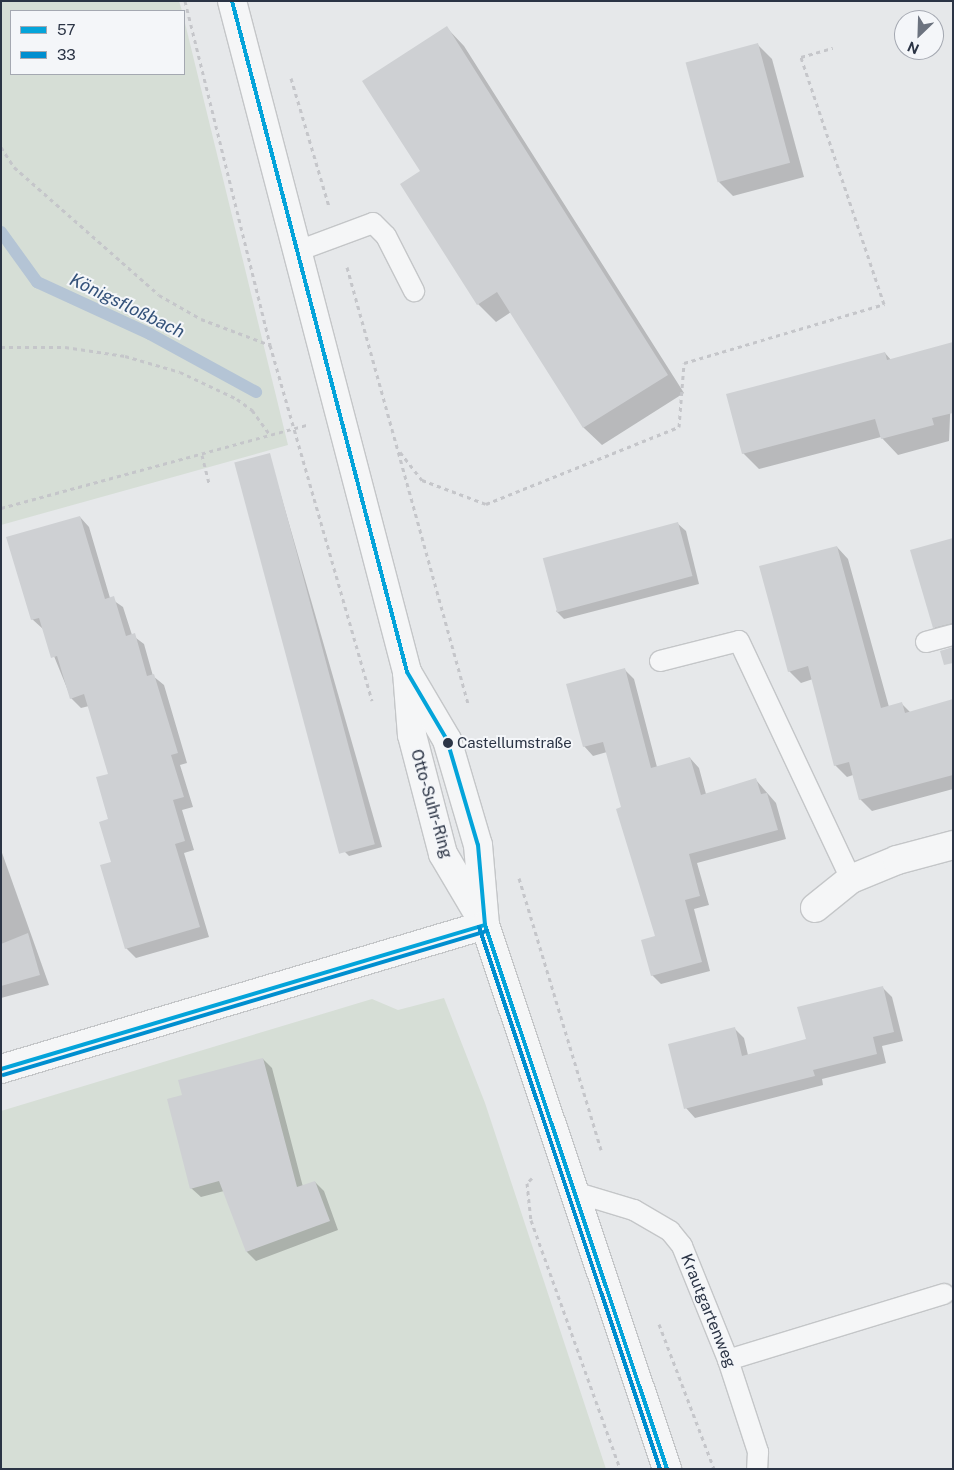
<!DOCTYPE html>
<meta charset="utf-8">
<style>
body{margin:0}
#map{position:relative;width:954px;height:1470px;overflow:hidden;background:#e6e8ea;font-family:"Public Sans",sans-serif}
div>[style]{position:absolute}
.green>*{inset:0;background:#d6ded6}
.shadow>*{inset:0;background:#0003}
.stream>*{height:12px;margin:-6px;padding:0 6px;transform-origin:6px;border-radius:6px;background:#b4c4d5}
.building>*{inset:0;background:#ced0d3;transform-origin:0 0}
.path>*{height:3px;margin-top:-1.5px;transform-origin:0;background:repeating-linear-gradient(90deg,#c5c6ca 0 4px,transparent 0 8px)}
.roads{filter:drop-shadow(1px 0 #c4c6c8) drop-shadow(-1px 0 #c4c6c8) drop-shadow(0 1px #c4c6c8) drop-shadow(0 -1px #c4c6c8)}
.service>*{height:20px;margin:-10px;padding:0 10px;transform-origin:10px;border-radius:10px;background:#f5f6f7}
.minor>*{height:28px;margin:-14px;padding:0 14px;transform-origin:14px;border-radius:14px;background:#f5f6f7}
.tertiary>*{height:28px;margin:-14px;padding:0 14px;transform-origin:14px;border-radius:14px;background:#f5f6f7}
.bus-1>*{height:4px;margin:-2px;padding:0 2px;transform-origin:2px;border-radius:2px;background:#04a4da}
.bus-2>*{height:4px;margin:-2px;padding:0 2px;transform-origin:2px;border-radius:2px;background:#008ecf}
.dots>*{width:14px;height:14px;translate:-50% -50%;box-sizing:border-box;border:2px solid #f4f6f9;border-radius:50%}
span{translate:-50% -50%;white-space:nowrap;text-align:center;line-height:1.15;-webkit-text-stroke:4px #f4f6f9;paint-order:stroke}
.bus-label{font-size:15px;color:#2b3445}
.left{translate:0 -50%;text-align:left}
.street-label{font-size:16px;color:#2b3445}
.water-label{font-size:18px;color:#34527a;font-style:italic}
.frame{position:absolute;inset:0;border:2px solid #2b3445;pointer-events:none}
.legend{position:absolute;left:10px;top:10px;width:175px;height:65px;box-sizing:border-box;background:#f4f6f9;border:1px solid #a4a8b1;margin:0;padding:6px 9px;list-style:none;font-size:15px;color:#2b3445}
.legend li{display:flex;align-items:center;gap:10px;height:25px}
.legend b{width:25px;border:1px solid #a4a8b1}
.north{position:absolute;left:894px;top:10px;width:50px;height:50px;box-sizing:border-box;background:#f4f6f9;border:1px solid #a4a8b1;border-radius:50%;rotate:204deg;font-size:14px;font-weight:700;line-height:20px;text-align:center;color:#2b3445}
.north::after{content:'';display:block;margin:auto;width:18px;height:22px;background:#6c737f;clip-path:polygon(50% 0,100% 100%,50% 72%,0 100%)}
</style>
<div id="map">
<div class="green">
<i style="clip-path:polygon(1px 1px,179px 1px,182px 11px,11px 11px,11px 74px,184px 74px,184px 19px,288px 445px,1px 525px)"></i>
<i style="clip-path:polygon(444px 998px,485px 1103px,606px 1469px,1px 1469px,1px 1111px,372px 999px,398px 1010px)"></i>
</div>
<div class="shadow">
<i style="clip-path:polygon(447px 28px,464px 46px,684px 393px,602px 445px,584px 428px,511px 312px,496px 322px,478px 304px,402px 184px,421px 172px)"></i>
<i style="clip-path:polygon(758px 45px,772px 59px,804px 177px,733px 196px,719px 182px)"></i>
<i style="clip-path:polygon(953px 344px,949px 441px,898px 455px,881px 437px,759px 469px,743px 453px,885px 353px,891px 360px)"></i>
<i style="clip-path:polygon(269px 454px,382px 847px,349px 856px,344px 851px)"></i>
<i style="clip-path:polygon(80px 517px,89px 527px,110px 598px,123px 607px,132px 635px,144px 644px,153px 676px,164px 685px,187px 763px,180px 765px,193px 807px,182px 810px,194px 850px,184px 853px,209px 937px,136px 958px,126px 948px,113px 863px,109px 775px,89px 706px,81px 708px,71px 698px,43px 629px,32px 619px)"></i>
<i style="clip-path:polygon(677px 523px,686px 531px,699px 584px,564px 619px,556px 611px)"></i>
<i style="clip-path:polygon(953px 539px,953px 634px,944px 636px,934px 627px)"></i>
<i style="clip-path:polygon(837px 547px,848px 559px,889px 707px,902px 704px,911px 713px,953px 700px,953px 789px,872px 811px,860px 799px,853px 775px,847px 777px,835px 765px,813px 679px,801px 683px,789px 671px)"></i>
<i style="clip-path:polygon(625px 670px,634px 679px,657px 767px,690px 758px,699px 768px,706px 794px,756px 780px,776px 803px,786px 839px,697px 863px,709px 905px,694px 909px,710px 971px,661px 984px,652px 975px,657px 937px,607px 752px,593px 756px,584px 746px)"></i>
<i style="clip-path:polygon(1px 850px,49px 985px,1px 998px)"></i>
<i style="clip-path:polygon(883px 988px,892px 997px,903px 1041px,882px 1046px,886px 1063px,822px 1079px,823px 1085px,695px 1118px,686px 1108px,735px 1029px,744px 1038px,748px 1055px,807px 1040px)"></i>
<i style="clip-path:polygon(263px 1059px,272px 1068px,303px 1187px,315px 1182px,324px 1191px,338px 1230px,256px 1261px,247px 1252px,224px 1191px,201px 1197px,191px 1188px,183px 1096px)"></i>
</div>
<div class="stream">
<i style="left:1px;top:232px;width:62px;rotate:54.2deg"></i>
<i style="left:37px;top:282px;width:124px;rotate:24.7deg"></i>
<i style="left:150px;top:334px;width:121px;rotate:28.7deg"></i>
</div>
<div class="building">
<i style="clip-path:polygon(447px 26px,668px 375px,583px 428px,497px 292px,477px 305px,400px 184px,420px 171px,362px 81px)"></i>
<i style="left:758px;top:43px;width:124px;height:75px;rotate:75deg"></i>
<i style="clip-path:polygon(953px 342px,953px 413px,932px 418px,934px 425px,881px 439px,875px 419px,742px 454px,726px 394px,885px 352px,887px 360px)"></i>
<i style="left:270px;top:453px;width:405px;height:37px;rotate:75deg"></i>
<i style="clip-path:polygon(80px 516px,105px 599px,114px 596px,126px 636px,135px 633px,147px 676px,154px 674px,178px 753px,171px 755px,184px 797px,173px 800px,185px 841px,175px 844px,200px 927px,125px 949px,100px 865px,111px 862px,99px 822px,108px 819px,96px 777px,108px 774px,84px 694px,70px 699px,57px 656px,51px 658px,39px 618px,31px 620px,6px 537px)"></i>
<i style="left:678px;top:522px;width:56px;height:140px;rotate:75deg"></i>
<i style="clip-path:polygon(953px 538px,953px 623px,933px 628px,910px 550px)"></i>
<i style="clip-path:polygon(837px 546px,881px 708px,902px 702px,905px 713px,953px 699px,953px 775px,859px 800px,849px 762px,834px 766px,808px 666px,788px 672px,759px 566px)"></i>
<i style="clip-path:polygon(953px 647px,953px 663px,944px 665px,940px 651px)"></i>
<i style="clip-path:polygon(625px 668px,651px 768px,690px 757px,701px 795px,756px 778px,761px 794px,767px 793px,778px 830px,689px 854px,700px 896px,685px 900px,702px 962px,651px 976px,641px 940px,655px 936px,616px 809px,621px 807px,603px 742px,583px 747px,566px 684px)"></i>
<i style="clip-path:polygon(28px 933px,40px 975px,1px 986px,1px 944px)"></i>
<i style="clip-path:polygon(883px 986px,894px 1032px,873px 1037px,877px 1054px,813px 1070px,815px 1076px,684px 1109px,668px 1044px,735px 1027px,742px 1056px,806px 1039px,797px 1007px)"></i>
<i style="clip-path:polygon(263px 1058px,297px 1187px,315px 1181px,330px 1221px,246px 1252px,219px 1181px,190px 1189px,167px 1099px,182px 1095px,178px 1080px)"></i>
</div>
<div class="path">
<i style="left:185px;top:1px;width:354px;rotate:76.1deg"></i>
<i style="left:270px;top:345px;width:370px;rotate:74deg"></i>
<i style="left:291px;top:78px;width:134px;rotate:73.5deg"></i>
<i style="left:1px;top:147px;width:24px;rotate:57deg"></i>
<i style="left:14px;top:167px;width:193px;rotate:41.4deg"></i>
<i style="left:159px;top:295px;width:48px;rotate:29.7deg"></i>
<i style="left:201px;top:319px;width:74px;rotate:20.6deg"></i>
<i style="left:347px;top:267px;width:452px;rotate:74.5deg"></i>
<i style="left:1px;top:347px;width:64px"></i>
<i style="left:65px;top:347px;width:61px;rotate:8.5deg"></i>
<i style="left:125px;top:356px;width:57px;rotate:16.2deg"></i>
<i style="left:180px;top:372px;width:63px;rotate:25.3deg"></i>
<i style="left:237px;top:399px;width:19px;rotate:36deg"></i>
<i style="left:252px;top:410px;width:32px;rotate:54deg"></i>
<i style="left:400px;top:452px;width:36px;rotate:52deg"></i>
<i style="left:422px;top:480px;width:68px;rotate:20.6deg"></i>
<i style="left:486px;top:504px;width:208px;rotate:-21.8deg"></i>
<i style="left:679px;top:427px;width:64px;rotate:-85.5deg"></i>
<i style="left:684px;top:363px;width:209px;rotate:-16.4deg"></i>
<i style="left:884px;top:304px;width:261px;rotate:-108.6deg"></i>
<i style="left:801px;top:57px;width:33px;rotate:-16deg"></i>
<i style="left:202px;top:455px;width:30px;rotate:76deg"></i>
<i style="left:1px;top:508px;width:317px;rotate:-15.2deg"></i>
<i style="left:519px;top:878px;width:284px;rotate:73.2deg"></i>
<i style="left:532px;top:1178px;width:7px;rotate:135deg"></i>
<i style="left:527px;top:1183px;width:37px;rotate:84deg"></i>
<i style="left:531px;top:1220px;width:264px;rotate:70.3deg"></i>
<i style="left:659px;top:1324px;width:155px;rotate:69.2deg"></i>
</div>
<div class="roads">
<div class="service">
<i style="left:295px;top:252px;width:83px;rotate:-20.4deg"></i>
<i style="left:373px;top:223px;width:18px;rotate:45deg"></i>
<i style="left:386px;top:236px;width:62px;rotate:63deg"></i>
<i style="left:926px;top:642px;width:28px;rotate:-15deg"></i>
<i style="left:660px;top:661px;width:81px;rotate:-14.2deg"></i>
<i style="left:739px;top:641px;width:263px;rotate:64.8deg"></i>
<i style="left:571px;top:1191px;width:66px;rotate:16.8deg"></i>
<i style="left:634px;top:1210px;width:42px;rotate:30.3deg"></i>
<i style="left:670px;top:1231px;width:19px;rotate:51deg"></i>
<i style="left:682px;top:1246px;width:123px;rotate:68deg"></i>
<i style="left:728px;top:1360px;width:97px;rotate:71.9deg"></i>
<i style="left:758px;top:1452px;width:17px;rotate:93deg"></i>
<i style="left:728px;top:1360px;width:226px;rotate:-17deg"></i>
</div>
<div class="minor">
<i style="left:815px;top:908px;width:46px;rotate:-38.9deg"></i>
<i style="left:851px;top:879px;width:50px;rotate:-22.4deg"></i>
<i style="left:897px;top:860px;width:58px;rotate:-15deg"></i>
<i style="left:1px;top:1069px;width:505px;rotate:-16.57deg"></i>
</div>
<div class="tertiary">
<i style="left:232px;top:1px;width:693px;rotate:75.38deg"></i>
<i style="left:407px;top:672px;width:63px;rotate:85.5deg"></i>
<i style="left:412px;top:735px;width:123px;rotate:75.4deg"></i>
<i style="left:443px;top:854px;width:82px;rotate:59.4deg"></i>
<i style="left:407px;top:672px;width:79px;rotate:59.5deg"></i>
<i style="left:447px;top:740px;width:109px;rotate:73.6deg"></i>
<i style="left:478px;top:845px;width:80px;rotate:85deg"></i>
<i style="left:485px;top:925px;width:574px;rotate:71.5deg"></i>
</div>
</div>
<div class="bus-1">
<i style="left:232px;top:1px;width:693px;rotate:75.38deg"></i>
<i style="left:407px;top:672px;width:79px;rotate:59.5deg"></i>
<i style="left:447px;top:740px;width:109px;rotate:73.6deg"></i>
<i style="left:478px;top:845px;width:80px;rotate:85deg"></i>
<i style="left:485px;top:925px;width:574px;rotate:71.5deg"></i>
<i style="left:1px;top:1069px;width:505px;rotate:-16.57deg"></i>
</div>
<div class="bus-2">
<i style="left:479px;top:927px;width:571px;rotate:71.53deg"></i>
<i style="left:3px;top:1075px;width:505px;rotate:-16.57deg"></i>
</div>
<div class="dots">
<i style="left:448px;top:743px;background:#2b3445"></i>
</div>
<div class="bus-label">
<span class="left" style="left:457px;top:743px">Castellumstraße</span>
</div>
<div class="street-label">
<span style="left:431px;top:804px;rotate:74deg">Otto-Suhr-Ring</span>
<span style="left:708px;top:1311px;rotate:68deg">Krautgartenweg</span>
</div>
<div class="water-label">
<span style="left:127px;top:306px;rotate:26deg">Königsfloßbach</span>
</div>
<div class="frame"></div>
<ul class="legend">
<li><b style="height:6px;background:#04a4da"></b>57</li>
<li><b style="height:6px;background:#008ecf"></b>33</li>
</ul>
<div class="north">N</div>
</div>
